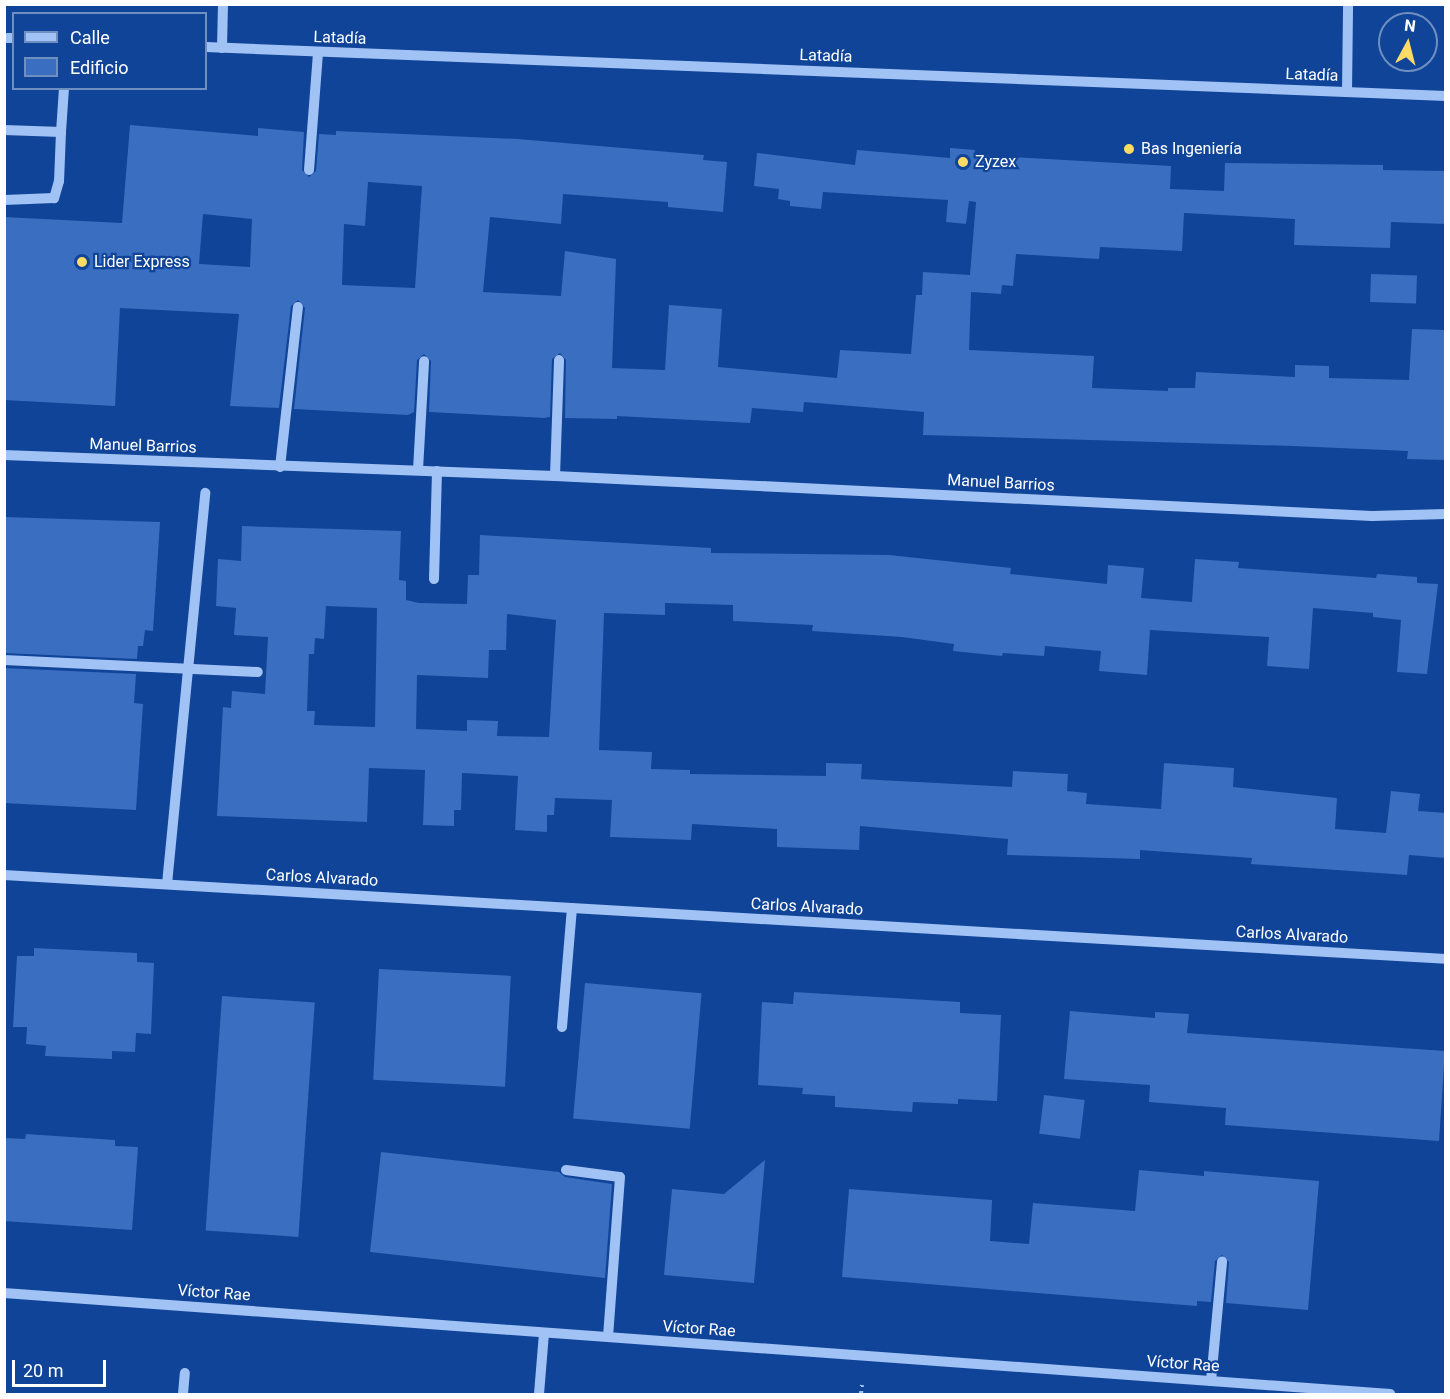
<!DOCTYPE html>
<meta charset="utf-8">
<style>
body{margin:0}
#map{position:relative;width:1450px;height:1399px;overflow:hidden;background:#104498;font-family:Roboto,sans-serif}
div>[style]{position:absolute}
.building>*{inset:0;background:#396ec0;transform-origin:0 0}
.path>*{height:4px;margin-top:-2px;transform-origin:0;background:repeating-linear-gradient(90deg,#a1c2f4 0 3px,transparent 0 7.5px)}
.minor>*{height:10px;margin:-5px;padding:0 5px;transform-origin:5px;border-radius:5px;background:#a1c2f4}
.dots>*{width:16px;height:16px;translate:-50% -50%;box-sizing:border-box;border:3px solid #104498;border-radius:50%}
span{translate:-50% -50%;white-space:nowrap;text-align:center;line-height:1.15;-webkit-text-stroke:4.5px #104498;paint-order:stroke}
.street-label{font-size:16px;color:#fff}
.poi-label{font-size:16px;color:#fff}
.left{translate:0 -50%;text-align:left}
.frame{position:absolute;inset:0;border:6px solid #fff;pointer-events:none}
.legend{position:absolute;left:12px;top:12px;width:195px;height:78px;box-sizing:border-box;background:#104498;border:2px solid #708fc1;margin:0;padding:8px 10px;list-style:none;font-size:18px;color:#fff}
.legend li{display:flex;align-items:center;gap:12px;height:30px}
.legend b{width:30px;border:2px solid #708fc1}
.north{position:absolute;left:1378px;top:12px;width:60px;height:60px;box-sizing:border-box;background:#104498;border:2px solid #708fc1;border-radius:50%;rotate:7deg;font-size:16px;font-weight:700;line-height:24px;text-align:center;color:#fff}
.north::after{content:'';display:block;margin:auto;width:21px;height:27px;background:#ffda64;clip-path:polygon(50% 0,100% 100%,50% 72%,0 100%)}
.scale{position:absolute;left:12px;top:1360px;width:94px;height:27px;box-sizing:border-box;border:3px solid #fff;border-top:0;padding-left:8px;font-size:18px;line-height:21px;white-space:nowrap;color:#fff;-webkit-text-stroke:4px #104498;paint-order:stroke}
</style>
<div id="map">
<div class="building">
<i style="clip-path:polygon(evenodd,130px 125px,258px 136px,258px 128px,304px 132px,302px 170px,309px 177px,316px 171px,319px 134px,336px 135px,336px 131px,518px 139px,704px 155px,703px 160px,727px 162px,723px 212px,668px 207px,668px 202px,563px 194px,561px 224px,490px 217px,483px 292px,561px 296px,565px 251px,616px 259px,612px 368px,665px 370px,669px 305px,722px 309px,718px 367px,837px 378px,840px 350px,911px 354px,916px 295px,922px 295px,923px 272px,970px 275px,976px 202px,969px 201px,966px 224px,946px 222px,948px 200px,823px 192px,821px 209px,790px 206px,790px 201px,778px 199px,779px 189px,754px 186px,757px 153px,855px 165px,857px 150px,950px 158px,950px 148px,975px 150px,974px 155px,1171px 166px,1170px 189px,1224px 191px,1225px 163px,1383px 165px,1383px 170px,1446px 171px,1446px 224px,1391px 222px,1390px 248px,1294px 245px,1295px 219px,1184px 213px,1182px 251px,1100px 247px,1099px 259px,1016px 254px,1013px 286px,1002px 285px,1001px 294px,971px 292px,969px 350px,1094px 356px,1092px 388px,1168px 391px,1168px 388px,1195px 388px,1196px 372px,1295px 377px,1295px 365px,1329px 366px,1329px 378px,1409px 380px,1412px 329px,1446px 330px,1446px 460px,1407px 459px,1408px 451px,1293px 446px,923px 435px,924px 412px,804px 402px,803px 412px,752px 408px,750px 423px,617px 416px,617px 419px,565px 418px,566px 360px,560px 353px,552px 359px,550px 417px,544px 418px,429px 412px,431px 361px,424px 354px,417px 360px,414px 412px,408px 415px,294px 409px,305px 308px,298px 300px,291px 306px,279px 408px,230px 406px,239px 314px,120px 308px,115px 406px,4px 400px,4px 217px,122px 223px,130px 125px,368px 182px,422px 186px,415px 288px,342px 285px,344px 224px,365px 226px,368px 182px,130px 125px,203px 214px,252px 219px,250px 267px,199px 264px,203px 214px)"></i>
<i style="left:1371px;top:274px;width:46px;height:28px;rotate:2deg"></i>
<i style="clip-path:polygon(4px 517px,160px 522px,153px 631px,145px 630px,143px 646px,138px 646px,137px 659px,4px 653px)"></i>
<i style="clip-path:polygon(evenodd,242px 526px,401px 531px,399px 580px,406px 581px,406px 600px,419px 603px,467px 604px,468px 575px,479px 575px,480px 535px,711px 548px,711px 553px,889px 555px,1011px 568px,1010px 574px,1107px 584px,1108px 565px,1144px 568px,1141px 598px,1192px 602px,1195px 559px,1239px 562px,1238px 568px,1376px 578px,1377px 574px,1417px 577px,1417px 583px,1438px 584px,1427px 674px,1397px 672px,1401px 620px,1373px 617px,1373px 613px,1313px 608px,1309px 669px,1267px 666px,1269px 637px,1150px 630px,1147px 675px,1099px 671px,1101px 651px,1045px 646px,1044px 656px,1003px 653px,1002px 656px,953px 651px,954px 644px,902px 637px,812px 631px,813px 625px,733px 621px,733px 605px,665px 603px,665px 615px,604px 613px,599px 750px,652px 752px,651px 769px,690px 770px,690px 774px,826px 776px,826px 763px,862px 764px,861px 779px,1012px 787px,1013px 771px,1068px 774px,1067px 791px,1087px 793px,1086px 804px,1161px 809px,1164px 763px,1234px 768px,1233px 787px,1337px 798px,1335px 829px,1386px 833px,1391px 791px,1420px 794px,1418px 811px,1446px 813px,1446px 858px,1409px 855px,1407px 875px,1251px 864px,1252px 858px,1140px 850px,1140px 859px,1007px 855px,1008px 839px,860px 826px,859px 850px,777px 847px,777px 829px,692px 824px,691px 840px,610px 837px,612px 800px,555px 798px,554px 815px,547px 815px,547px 832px,515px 830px,518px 776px,462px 773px,461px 810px,454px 810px,454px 826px,423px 825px,425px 770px,369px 768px,367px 822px,217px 816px,223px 707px,231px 708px,232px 691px,265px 694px,268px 637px,234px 635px,236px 608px,216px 606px,218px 559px,241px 561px,242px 526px,326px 606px,377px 608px,375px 727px,314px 725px,315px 711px,307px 711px,309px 654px,314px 654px,315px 638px,324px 639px,326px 606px,242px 526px,507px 614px,556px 620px,549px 737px,497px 736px,498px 721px,467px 720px,467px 731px,416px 729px,417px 675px,488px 678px,489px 650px,506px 650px,507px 614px)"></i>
<i style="clip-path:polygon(4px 668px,136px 674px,134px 703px,143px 704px,136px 810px,4px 803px)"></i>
<i style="clip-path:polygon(34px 948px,137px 953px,137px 962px,154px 963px,151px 1034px,136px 1033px,135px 1052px,112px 1051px,112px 1059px,45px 1056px,46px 1046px,26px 1044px,27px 1027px,13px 1027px,17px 956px,34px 956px)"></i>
<i style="left:379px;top:969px;width:132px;height:111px;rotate:3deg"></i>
<i style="left:585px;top:983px;width:117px;height:136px;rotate:5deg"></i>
<i style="clip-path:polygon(794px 992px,960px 1002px,960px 1013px,1001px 1015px,997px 1101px,958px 1099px,958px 1104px,913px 1102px,912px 1112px,835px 1107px,835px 1096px,802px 1094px,803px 1088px,758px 1085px,762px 1002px,793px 1004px)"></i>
<i style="left:222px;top:996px;width:93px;height:235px;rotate:4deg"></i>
<i style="clip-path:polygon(1070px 1011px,1155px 1018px,1155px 1012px,1189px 1014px,1187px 1033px,1445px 1051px,1439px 1141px,1225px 1125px,1226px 1108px,1149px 1102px,1150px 1085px,1064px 1079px)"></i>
<i style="left:1044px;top:1095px;width:41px;height:39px;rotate:7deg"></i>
<i style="clip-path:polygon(26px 1134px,115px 1140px,115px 1146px,138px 1147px,132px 1230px,4px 1221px,4px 1138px,25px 1139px)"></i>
<i style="clip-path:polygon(381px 1152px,559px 1172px,565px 1177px,612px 1184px,605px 1278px,370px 1252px)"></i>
<i style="clip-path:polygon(765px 1160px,754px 1283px,664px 1275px,672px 1189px,724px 1194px)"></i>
<i style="clip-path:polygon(1139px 1170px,1204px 1176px,1204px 1171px,1319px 1181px,1308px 1310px,1226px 1303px,1229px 1262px,1222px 1255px,1215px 1261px,1211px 1302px,1197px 1301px,1197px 1306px,842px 1277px,849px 1189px,992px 1200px,990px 1241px,1029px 1244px,1033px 1203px,1135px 1211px)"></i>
</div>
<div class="path">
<i style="left:861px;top:1394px;width:9px;rotate:-84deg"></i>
</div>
<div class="minor">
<i style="left:4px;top:38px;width:10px"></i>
<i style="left:206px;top:47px;width:1241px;rotate:2.26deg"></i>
<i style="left:222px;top:48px;width:44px;rotate:-88.7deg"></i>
<i style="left:1347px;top:92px;width:88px;rotate:-89.3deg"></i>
<i style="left:4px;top:130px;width:57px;rotate:2deg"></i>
<i style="left:61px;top:132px;width:49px;rotate:92.3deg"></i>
<i style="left:59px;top:181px;width:18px;rotate:106deg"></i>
<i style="left:54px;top:198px;width:50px;rotate:177.7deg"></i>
<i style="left:61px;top:132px;width:44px;rotate:-86.1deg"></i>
<i style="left:309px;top:170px;width:118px;rotate:-85.6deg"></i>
<i style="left:4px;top:455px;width:551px;rotate:2.18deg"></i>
<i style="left:555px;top:476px;width:818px;rotate:2.8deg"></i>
<i style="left:1372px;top:516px;width:74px;rotate:-1.5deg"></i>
<i style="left:280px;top:467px;width:161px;rotate:-83.6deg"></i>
<i style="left:418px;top:470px;width:109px;rotate:-86.8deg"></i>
<i style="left:555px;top:476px;width:116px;rotate:-88deg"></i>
<i style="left:434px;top:579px;width:108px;rotate:-88.4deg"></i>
<i style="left:4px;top:660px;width:254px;rotate:2.7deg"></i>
<i style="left:4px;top:875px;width:1444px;rotate:3.33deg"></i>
<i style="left:167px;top:884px;width:393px;rotate:-84.4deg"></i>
<i style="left:562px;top:1027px;width:119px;rotate:-85.2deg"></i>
<i style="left:566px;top:1170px;width:54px;rotate:7.4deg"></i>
<i style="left:620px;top:1177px;width:160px;rotate:94.3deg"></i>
<i style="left:4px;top:1293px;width:1390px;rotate:4.17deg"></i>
<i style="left:1211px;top:1381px;width:120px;rotate:-84.7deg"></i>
<i style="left:183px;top:1394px;width:21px;rotate:-85deg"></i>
<i style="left:539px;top:1394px;width:61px;rotate:-85.3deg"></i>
</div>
<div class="dots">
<i style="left:1129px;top:149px;background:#ffda64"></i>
<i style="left:963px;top:162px;background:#ffda64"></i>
<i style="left:82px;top:262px;background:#ffda64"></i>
</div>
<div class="street-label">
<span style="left:340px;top:38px;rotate:2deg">Latadía</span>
<span style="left:826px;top:56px;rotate:2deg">Latadía</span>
<span style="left:1312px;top:75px;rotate:2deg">Latadía</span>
<span style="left:143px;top:446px;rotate:2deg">Manuel Barrios</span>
<span style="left:1001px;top:483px;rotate:3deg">Manuel Barrios</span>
<span style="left:322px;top:878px;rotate:3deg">Carlos Alvarado</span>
<span style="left:807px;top:907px;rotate:3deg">Carlos Alvarado</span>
<span style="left:1292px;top:935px;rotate:3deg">Carlos Alvarado</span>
<span style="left:214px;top:1293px;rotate:4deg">Víctor Rae</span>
<span style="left:699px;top:1329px;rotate:4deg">Víctor Rae</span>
<span style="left:1183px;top:1364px;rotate:4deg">Víctor Rae</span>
</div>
<div class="poi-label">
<span class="left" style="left:1141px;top:149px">Bas Ingeniería</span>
<span class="left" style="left:975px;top:162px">Zyzex</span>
<span class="left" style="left:94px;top:262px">Lider Express</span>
</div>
<div class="frame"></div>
<ul class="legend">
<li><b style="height:8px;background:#a1c2f4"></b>Calle</li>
<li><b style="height:16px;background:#396ec0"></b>Edificio</li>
</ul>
<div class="north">N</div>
<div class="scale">20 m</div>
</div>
